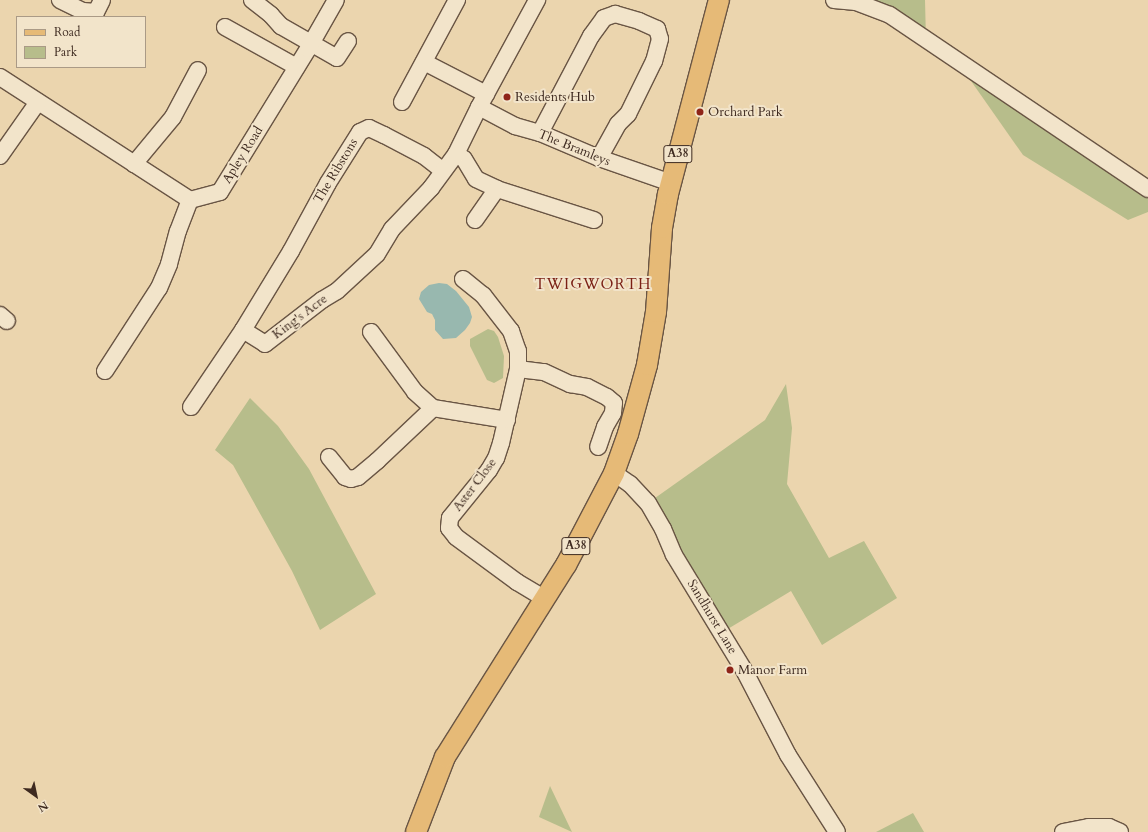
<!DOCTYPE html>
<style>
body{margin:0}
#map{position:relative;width:1148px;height:832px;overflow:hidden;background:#ebd5ae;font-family:Cardo,serif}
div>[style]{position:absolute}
.green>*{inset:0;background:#b7bd8b}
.water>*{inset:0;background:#98b8af}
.roads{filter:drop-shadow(1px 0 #695544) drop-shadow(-1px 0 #695544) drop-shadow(0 1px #695544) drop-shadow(0 -1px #695544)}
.minor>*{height:16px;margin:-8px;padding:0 8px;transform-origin:8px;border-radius:8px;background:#f2e4ca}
.major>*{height:20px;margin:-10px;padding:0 10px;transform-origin:10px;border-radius:10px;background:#e6ba77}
.dots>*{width:11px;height:11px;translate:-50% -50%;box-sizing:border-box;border:2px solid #f2e4ca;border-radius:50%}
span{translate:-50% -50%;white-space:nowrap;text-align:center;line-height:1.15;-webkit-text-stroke:4px #f2e4ca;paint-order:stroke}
.shield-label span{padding:1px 3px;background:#f2e4ca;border:1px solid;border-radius:3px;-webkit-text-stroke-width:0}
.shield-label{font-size:12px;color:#3e2a20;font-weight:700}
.poi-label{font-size:13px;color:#3e2a20}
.left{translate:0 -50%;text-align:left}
.street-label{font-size:13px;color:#3e2a20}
.quarter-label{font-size:15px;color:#7a1f14;letter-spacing:1px}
.legend{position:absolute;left:16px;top:16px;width:130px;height:52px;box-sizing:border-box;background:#f2e4ca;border:1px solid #aa9a86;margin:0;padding:5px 7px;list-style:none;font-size:12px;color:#3e2a20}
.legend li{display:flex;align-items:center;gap:8px;height:20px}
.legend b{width:20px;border:1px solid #aa9a86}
.north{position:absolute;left:16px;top:776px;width:40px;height:40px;-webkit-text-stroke:3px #f2e4ca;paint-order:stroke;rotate:147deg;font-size:11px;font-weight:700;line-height:16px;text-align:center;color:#3e2a20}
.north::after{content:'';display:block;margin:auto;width:14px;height:18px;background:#3e2a20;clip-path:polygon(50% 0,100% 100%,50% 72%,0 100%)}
</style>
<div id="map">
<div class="green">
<i style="clip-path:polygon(834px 0,925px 0,926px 40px,890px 15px)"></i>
<i style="clip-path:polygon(957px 61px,1148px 189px,1148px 212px,1128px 220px,1023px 155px)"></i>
<i style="clip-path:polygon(488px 329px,494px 331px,498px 337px,504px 356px,503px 378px,494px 383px,487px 380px,470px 346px,470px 339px)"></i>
<i style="clip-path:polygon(786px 384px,792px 428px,787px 484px,829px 558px,864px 541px,897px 598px,822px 645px,791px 591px,721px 633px,648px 503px,765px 420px)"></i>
<i style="clip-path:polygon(250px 398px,278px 426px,309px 469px,376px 594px,320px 630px,292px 571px,233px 465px,215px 450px)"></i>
<i style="clip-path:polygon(550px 786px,572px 832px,539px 817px)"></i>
<i style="clip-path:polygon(913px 813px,924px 832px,876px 832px)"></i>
</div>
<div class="water">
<i style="clip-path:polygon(439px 283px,447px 284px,456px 291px,469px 307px,472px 317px,470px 323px,465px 330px,456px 338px,443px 339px,435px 330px,435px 320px,432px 314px,427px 312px,419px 299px,421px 292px,429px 285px)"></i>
</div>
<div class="roads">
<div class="minor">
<i style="left:60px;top:0;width:25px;rotate:26deg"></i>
<i style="left:83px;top:11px;width:13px;rotate:4deg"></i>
<i style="left:96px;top:12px;width:13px;rotate:-63deg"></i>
<i style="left:252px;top:0;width:24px;rotate:38deg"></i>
<i style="left:271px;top:15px;width:15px;rotate:48deg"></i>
<i style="left:281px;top:26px;width:64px;rotate:29.7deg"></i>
<i style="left:337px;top:58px;width:20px;rotate:-57deg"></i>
<i style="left:834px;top:0;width:22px;rotate:5deg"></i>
<i style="left:856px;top:2px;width:36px;rotate:21deg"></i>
<i style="left:890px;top:15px;width:311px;rotate:34deg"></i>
<i style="left:225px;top:27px;width:82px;rotate:29.1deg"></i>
<i style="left:424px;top:62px;width:70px;rotate:27.3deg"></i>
<i style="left:0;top:77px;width:226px;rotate:32.9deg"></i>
<i style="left:190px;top:200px;width:31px;rotate:-15deg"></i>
<i style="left:220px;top:192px;width:168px;rotate:-58.4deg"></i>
<i style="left:308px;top:49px;width:56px;rotate:-60.3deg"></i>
<i style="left:402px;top:102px;width:116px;rotate:-61.7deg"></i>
<i style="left:479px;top:107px;width:41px;rotate:27.8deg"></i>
<i style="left:515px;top:126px;width:26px;rotate:16deg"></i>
<i style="left:540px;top:133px;width:64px;rotate:23deg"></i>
<i style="left:599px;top:158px;width:76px;rotate:19.1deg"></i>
<i style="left:540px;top:133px;width:110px;rotate:-62.3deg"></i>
<i style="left:591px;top:36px;width:22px;rotate:-54deg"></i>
<i style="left:604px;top:18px;width:12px;rotate:-20deg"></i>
<i style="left:615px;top:14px;width:25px;rotate:16deg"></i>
<i style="left:639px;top:21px;width:20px;rotate:24deg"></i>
<i style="left:657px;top:29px;width:10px;rotate:73deg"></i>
<i style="left:660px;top:39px;width:23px;rotate:105deg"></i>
<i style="left:654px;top:61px;width:59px;rotate:116.1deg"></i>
<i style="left:628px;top:114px;width:14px;rotate:135deg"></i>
<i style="left:618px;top:124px;width:39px;rotate:119deg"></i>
<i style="left:456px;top:154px;width:9px;rotate:32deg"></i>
<i style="left:464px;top:159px;width:23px;rotate:59deg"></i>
<i style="left:476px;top:179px;width:23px;rotate:25deg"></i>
<i style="left:497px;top:189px;width:102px;rotate:17.7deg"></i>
<i style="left:0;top:156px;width:66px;rotate:-54.9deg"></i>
<i style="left:134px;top:164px;width:61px;rotate:-50.3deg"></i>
<i style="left:173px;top:117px;width:53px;rotate:-62deg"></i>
<i style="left:475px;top:220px;width:38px;rotate:-55deg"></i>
<i style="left:463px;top:279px;width:26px;rotate:39deg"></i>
<i style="left:483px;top:295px;width:46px;rotate:52.1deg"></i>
<i style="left:511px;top:331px;width:21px;rotate:71deg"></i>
<i style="left:518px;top:351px;width:18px;rotate:90deg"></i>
<i style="left:518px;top:369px;width:76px;rotate:102.9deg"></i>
<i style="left:501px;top:443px;width:16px;rotate:108deg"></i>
<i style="left:496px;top:458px;width:14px;rotate:120deg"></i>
<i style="left:489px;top:470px;width:62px;rotate:129.1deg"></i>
<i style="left:450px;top:518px;width:10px;rotate:96deg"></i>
<i style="left:449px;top:528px;width:11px;rotate:52deg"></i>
<i style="left:456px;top:537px;width:76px;rotate:36.4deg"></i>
<i style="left:517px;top:582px;width:31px;rotate:31deg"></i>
<i style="left:0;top:315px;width:9px;rotate:41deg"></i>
<i style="left:243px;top:330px;width:92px;rotate:-58.7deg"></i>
<i style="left:291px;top:251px;width:77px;rotate:-61.4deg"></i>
<i style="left:328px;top:183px;width:60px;rotate:-57.9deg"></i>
<i style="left:360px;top:132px;width:10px;rotate:-24deg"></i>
<i style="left:369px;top:128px;width:17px;rotate:25deg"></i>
<i style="left:384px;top:135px;width:45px;rotate:27.7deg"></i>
<i style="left:424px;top:156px;width:24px;rotate:38deg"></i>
<i style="left:371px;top:332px;width:74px;rotate:53.7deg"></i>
<i style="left:415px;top:392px;width:24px;rotate:42deg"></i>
<i style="left:433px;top:408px;width:75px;rotate:9.2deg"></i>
<i style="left:518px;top:369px;width:26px;rotate:7deg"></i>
<i style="left:544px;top:372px;width:29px;rotate:25deg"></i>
<i style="left:570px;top:384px;width:17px;rotate:10deg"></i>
<i style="left:587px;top:387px;width:22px;rotate:27deg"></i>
<i style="left:607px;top:397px;width:9px;rotate:41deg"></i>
<i style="left:614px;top:403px;width:10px;rotate:96deg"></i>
<i style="left:613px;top:413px;width:16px;rotate:120deg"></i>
<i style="left:605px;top:427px;width:21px;rotate:109deg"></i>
<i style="left:105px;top:371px;width:99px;rotate:-57deg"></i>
<i style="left:159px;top:288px;width:26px;rotate:-67deg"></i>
<i style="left:169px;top:264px;width:34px;rotate:-75deg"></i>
<i style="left:178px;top:231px;width:33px;rotate:-69deg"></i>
<i style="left:191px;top:407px;width:93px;rotate:-56deg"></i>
<i style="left:243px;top:330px;width:26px;rotate:32deg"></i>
<i style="left:265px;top:344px;width:72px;rotate:-37.7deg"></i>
<i style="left:322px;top:300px;width:17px;rotate:-31deg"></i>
<i style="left:337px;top:291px;width:54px;rotate:-42.8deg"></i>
<i style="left:377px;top:254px;width:29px;rotate:-59deg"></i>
<i style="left:392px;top:229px;width:57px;rotate:-46.4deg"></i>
<i style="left:431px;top:188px;width:42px;rotate:-53.7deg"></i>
<i style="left:456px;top:154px;width:52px;rotate:-63.9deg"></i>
<i style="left:479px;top:107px;width:122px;rotate:-61.5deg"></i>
<i style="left:329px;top:457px;width:26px;rotate:51deg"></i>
<i style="left:345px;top:477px;width:6px;rotate:18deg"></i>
<i style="left:351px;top:479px;width:7px;rotate:-16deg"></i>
<i style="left:358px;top:477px;width:25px;rotate:-40deg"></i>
<i style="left:377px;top:461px;width:77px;rotate:-43.4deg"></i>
<i style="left:614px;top:473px;width:19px;rotate:35deg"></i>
<i style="left:630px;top:484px;width:26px;rotate:47deg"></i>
<i style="left:648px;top:503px;width:30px;rotate:60deg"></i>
<i style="left:663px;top:529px;width:28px;rotate:67deg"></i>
<i style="left:674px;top:555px;width:137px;rotate:58.7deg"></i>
<i style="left:745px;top:672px;width:93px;rotate:62.6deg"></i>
<i style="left:788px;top:755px;width:91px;rotate:57.5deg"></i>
<i style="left:1063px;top:832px;width:26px;rotate:-11deg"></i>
<i style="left:1089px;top:827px;width:20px"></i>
<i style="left:1109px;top:827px;width:12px;rotate:24deg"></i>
</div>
<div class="major">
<i style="left:416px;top:832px;width:80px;rotate:-68.9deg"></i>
<i style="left:445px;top:757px;width:227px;rotate:-57.8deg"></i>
<i style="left:566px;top:565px;width:104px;rotate:-62.4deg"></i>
<i style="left:614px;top:473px;width:41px;rotate:-70.3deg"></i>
<i style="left:628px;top:434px;width:72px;rotate:-74.6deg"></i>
<i style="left:647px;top:365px;width:54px;rotate:-80.4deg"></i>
<i style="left:656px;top:312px;width:84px;rotate:-85.9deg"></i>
<i style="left:662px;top:228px;width:35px;rotate:-80deg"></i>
<i style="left:668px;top:194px;width:201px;rotate:-75.3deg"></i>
</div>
</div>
<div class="dots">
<i style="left:507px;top:97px;background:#8f2418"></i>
<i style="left:700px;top:112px;background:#8f2418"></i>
<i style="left:730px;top:670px;background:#8f2418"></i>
</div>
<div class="shield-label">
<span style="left:678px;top:154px">A38</span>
<span style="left:576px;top:546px">A38</span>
</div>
<div class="poi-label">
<span class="left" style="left:515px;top:97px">Residents Hub</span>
<span class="left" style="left:708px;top:112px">Orchard Park</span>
<span class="left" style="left:738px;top:670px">Manor Farm</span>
</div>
<div class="street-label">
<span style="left:574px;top:148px;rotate:22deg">The Bramleys</span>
<span style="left:243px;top:155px;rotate:-58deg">Apley Road</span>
<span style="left:336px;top:171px;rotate:-59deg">The Ribstons</span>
<span style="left:300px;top:317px;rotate:-37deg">King's Acre</span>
<span style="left:475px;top:485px;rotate:-53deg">Aster Close</span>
<span style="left:712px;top:617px;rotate:59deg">Sandhurst Lane</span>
</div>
<div class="quarter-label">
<span style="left:593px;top:285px">TWIGWORTH</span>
</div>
<ul class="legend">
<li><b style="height:5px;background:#e6ba77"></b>Road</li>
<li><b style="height:11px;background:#b7bd8b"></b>Park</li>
</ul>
<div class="north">N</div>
</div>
